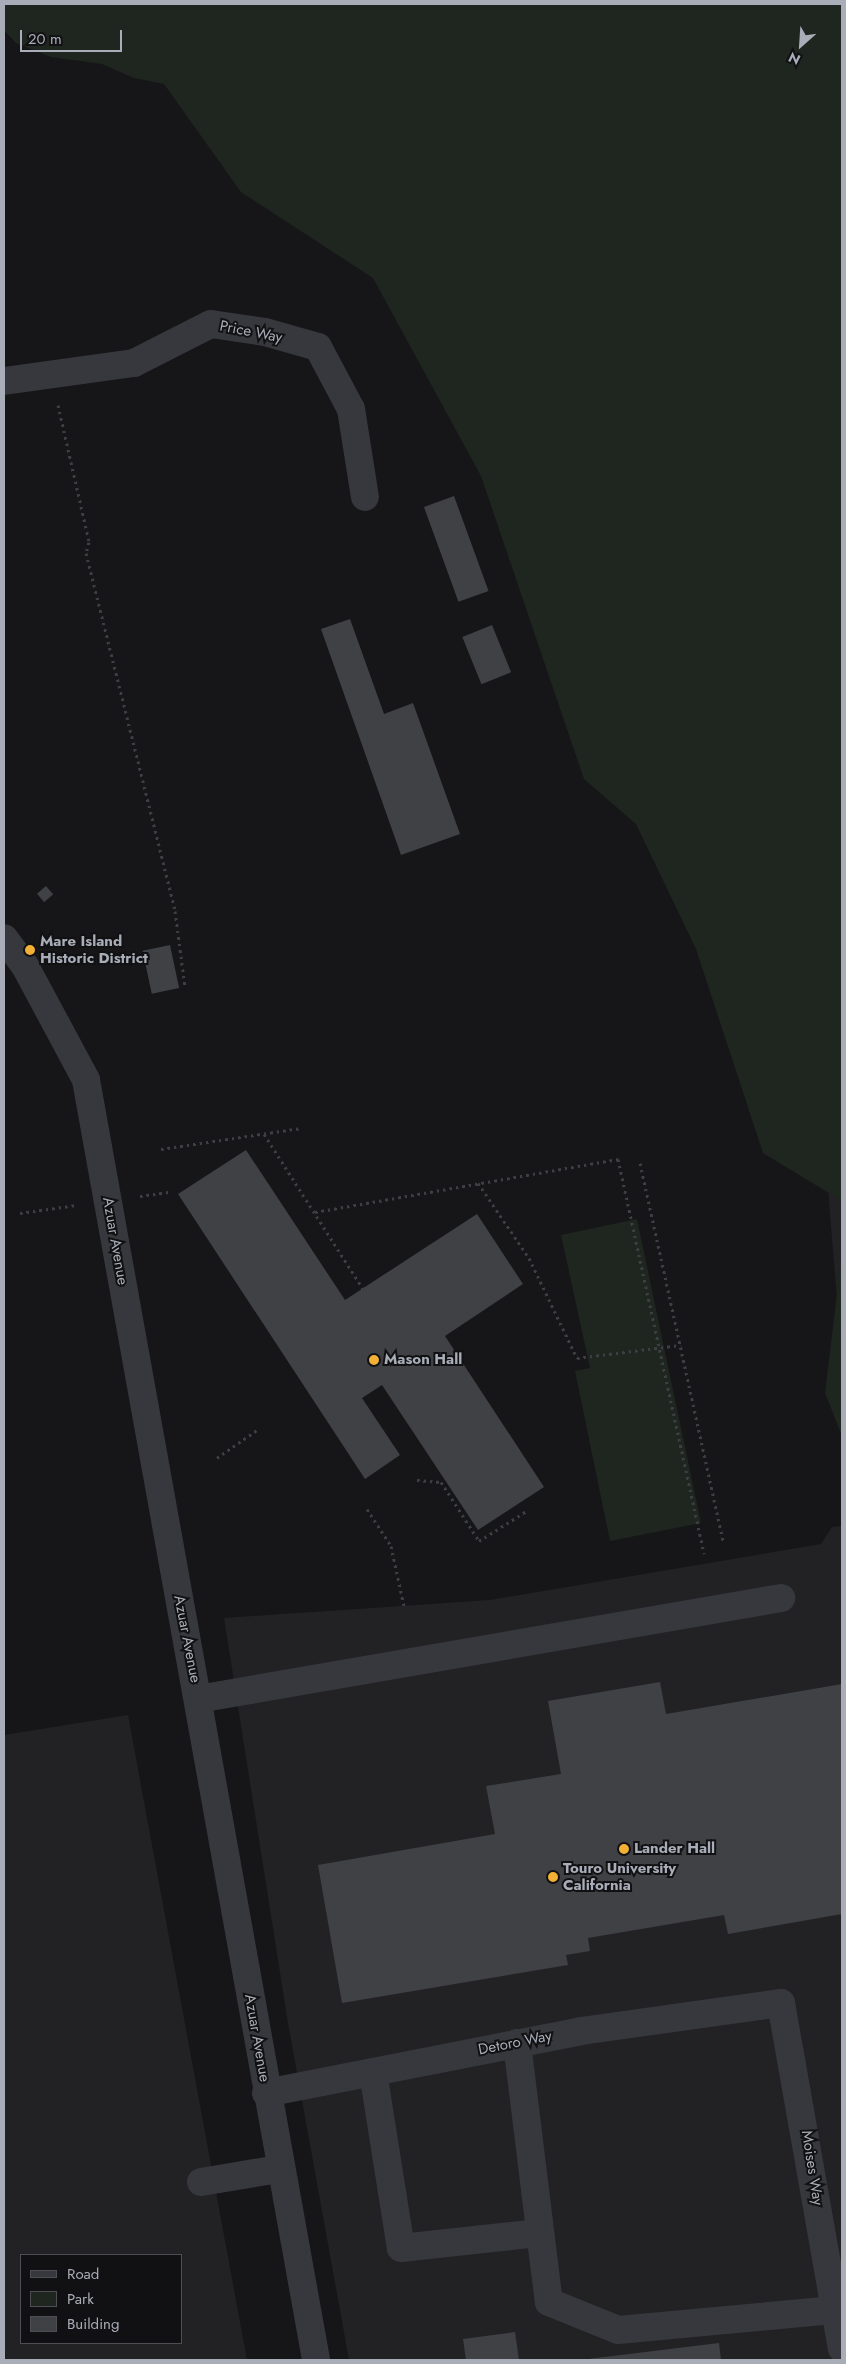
<!DOCTYPE html>
<style>
body{margin:0}
#map{position:relative;width:846px;height:2364px;overflow:hidden;background:#161618;font-family:Jost,sans-serif}
div>[style]{position:absolute}
.built>*{inset:0;background:#222225}
.green>*{inset:0;background:#1e261f}
.building>*{inset:0;background:#404145;transform-origin:0 0}
.path>*{height:3px;margin-top:-1.5px;transform-origin:0;background:repeating-linear-gradient(90deg,#3d3f44 0 2.5px,transparent 0 6.5px)}
.minor>*{height:28px;margin:-14px;padding:0 14px;transform-origin:14px;border-radius:14px;background:#37383d}
.dots>*{width:14px;height:14px;translate:-50% -50%;box-sizing:border-box;border:2px solid #111113;border-radius:50%}
span{translate:-50% -50%;white-space:nowrap;text-align:center;line-height:1.15;-webkit-text-stroke:4px #111113;paint-order:stroke}
.street-label{font-size:15px;color:#a8adb8}
.poi-label{font-size:15px;color:#a8adb8;font-weight:700}
.left{translate:0 -50%;text-align:left}
.frame{position:absolute;inset:0;border:5px solid #a8adb8;pointer-events:none}
.legend{position:absolute;left:20px;top:2254px;width:162px;height:90px;box-sizing:border-box;background:#111113;border:1px solid #4d4f55;margin:0;padding:6px 9px;list-style:none;font-size:15px;color:#a8adb8}
.legend li{display:flex;align-items:center;gap:10px;height:25px}
.legend b{width:25px;border:1px solid #4d4f55}
.north{position:absolute;left:776px;top:20px;width:50px;height:50px;-webkit-text-stroke:4px #111113;paint-order:stroke;rotate:206deg;font-size:14px;font-weight:700;line-height:20px;text-align:center;color:#a8adb8}
.north::after{content:'';display:block;margin:auto;width:18px;height:22px;background:#a8adb8;clip-path:polygon(50% 0,100% 100%,50% 72%,0 100%)}
.scale{position:absolute;left:20px;top:30px;width:102px;height:22px;box-sizing:border-box;border:2px solid #a8adb8;border-top:0;padding-left:6px;font-size:15px;line-height:18px;white-space:nowrap;color:#a8adb8;-webkit-text-stroke:4px #111113;paint-order:stroke}
</style>
<div id="map">
<div class="built">
<i style="clip-path:polygon(842px 1109px,842px 1362px,822px 1114px)"></i>
<i style="clip-path:polygon(842px 1526px,842px 2360px,349px 2360px,288px 2023px,224px 1618px,490px 1600px,821px 1544px,832px 1527px)"></i>
<i style="clip-path:polygon(evenodd,128px 1715px,247px 2360px,4px 2360px,4px 1735px,128px 1715px,21px 2255px,181px 2255px,181px 2343px,21px 2343px,21px 2255px)"></i>
</div>
<div class="green">
<i style="clip-path:polygon(4px 4px,842px 4px,842px 1201px,763px 1153px,696px 949px,636px 824px,584px 779px,481px 476px,373px 278px,241px 192px,164px 84px,134px 78px,102px 64px,51px 57px,16px 43px,4px 30px)"></i>
<i style="clip-path:polygon(637px 1219px,701px 1523px,610px 1541px,575px 1371px,590px 1368px,561px 1235px)"></i>
<i style="clip-path:polygon(842px 1252px,842px 1436px,825px 1393px)"></i>
</div>
<div class="building">
<i style="left:454px;top:496px;width:101px;height:32px;rotate:70deg"></i>
<i style="clip-path:polygon(350px 619px,384px 714px,413px 703px,460px 834px,401px 855px,321px 629px)"></i>
<i style="left:492px;top:625px;width:51px;height:32px;rotate:68deg"></i>
<i style="left:46px;top:886px;width:11px;height:12px;rotate:49deg"></i>
<i style="left:170px;top:945px;width:44px;height:28px;rotate:78deg"></i>
<i style="clip-path:polygon(246px 1150px,345px 1300px,477px 1214px,523px 1284px,445px 1336px,544px 1487px,478px 1530px,382px 1385px,362px 1398px,400px 1455px,365px 1479px,178px 1194px)"></i>
<i style="clip-path:polygon(660px 1682px,666px 1714px,842px 1684px,842px 1914px,728px 1934px,724px 1915px,588px 1938px,590px 1951px,566px 1955px,568px 1965px,342px 2003px,318px 1865px,495px 1834px,486px 1786px,561px 1774px,548px 1701px)"></i>
<i style="clip-path:polygon(515px 2332px,519px 2360px,466px 2360px,463px 2339px)"></i>
<i style="clip-path:polygon(719px 2343px,721px 2360px,588px 2360px,588px 2359px)"></i>
</div>
<div class="path">
<i style="left:58px;top:405px;width:140px;rotate:77.2deg"></i>
<i style="left:89px;top:542px;width:11px;rotate:105deg"></i>
<i style="left:86px;top:553px;width:369px;rotate:76deg"></i>
<i style="left:175px;top:911px;width:77px;rotate:82.5deg"></i>
<i style="left:264px;top:1134px;width:184px;rotate:57.4deg"></i>
<i style="left:161px;top:1149px;width:142px;rotate:-8.5deg"></i>
<i style="left:640px;top:1163px;width:387px;rotate:77.6deg"></i>
<i style="left:478px;top:1183px;width:91px;rotate:55.8deg"></i>
<i style="left:529px;top:1258px;width:111px;rotate:64.4deg"></i>
<i style="left:577px;top:1358px;width:104px;rotate:-7.2deg"></i>
<i style="left:140px;top:1196px;width:29px;rotate:-8deg"></i>
<i style="left:315px;top:1212px;width:308px;rotate:-9.9deg"></i>
<i style="left:618px;top:1159px;width:404px;rotate:77.7deg"></i>
<i style="left:20px;top:1213px;width:57px;rotate:-8.1deg"></i>
<i style="left:217px;top:1458px;width:49px;rotate:-35deg"></i>
<i style="left:417px;top:1480px;width:24px;rotate:5deg"></i>
<i style="left:441px;top:1482px;width:70px;rotate:57.2deg"></i>
<i style="left:479px;top:1541px;width:58px;rotate:-32.3deg"></i>
<i style="left:367px;top:1509px;width:44px;rotate:57deg"></i>
<i style="left:391px;top:1546px;width:61px;rotate:77.8deg"></i>
</div>
<div class="minor">
<i style="left:4px;top:381px;width:131px;rotate:-7.9deg"></i>
<i style="left:134px;top:363px;width:86px;rotate:-26.9deg"></i>
<i style="left:211px;top:324px;width:55px;rotate:8.4deg"></i>
<i style="left:265px;top:332px;width:55px;rotate:15.8deg"></i>
<i style="left:318px;top:347px;width:70px;rotate:62deg"></i>
<i style="left:351px;top:409px;width:89px;rotate:81deg"></i>
<i style="left:4px;top:938px;width:35px;rotate:53deg"></i>
<i style="left:25px;top:966px;width:129px;rotate:61.8deg"></i>
<i style="left:86px;top:1080px;width:1300px;rotate:79.81deg"></i>
<i style="left:198px;top:1699px;width:592px;rotate:-9.83deg"></i>
<i style="left:517px;top:2043px;width:261px;rotate:83deg"></i>
<i style="left:549px;top:2302px;width:74px;rotate:22.1deg"></i>
<i style="left:618px;top:2330px;width:218px;rotate:-5.3deg"></i>
<i style="left:373px;top:2072px;width:178px;rotate:81deg"></i>
<i style="left:401px;top:2248px;width:140px;rotate:-6.2deg"></i>
<i style="left:266px;top:2093px;width:321px;rotate:-11.1deg"></i>
<i style="left:581px;top:2031px;width:202px;rotate:-8deg"></i>
<i style="left:781px;top:2003px;width:351px;rotate:80deg"></i>
<i style="left:201px;top:2182px;width:79px;rotate:-9.5deg"></i>
</div>
<div class="dots">
<i style="left:30px;top:950px;background:#f2b134"></i>
<i style="left:374px;top:1360px;background:#f2b134"></i>
<i style="left:624px;top:1849px;background:#f2b134"></i>
<i style="left:553px;top:1877px;background:#f2b134"></i>
</div>
<div class="street-label">
<span style="left:251px;top:332px;rotate:11deg">Price Way</span>
<span style="left:115px;top:1241px;rotate:80deg">Azuar Avenue</span>
<span style="left:187px;top:1639px;rotate:79deg">Azuar Avenue</span>
<span style="left:257px;top:2038px;rotate:80deg">Azuar Avenue</span>
<span style="left:515px;top:2043px;rotate:-11deg">Detoro Way</span>
<span style="left:812px;top:2168px;rotate:81deg">Moises Way</span>
</div>
<div class="poi-label">
<span class="left" style="left:40px;top:950px">Mare Island<br>Historic District</span>
<span class="left" style="left:384px;top:1360px">Mason Hall</span>
<span class="left" style="left:634px;top:1849px">Lander Hall</span>
<span class="left" style="left:563px;top:1877px">Touro University<br>California</span>
</div>
<div class="frame"></div>
<ul class="legend">
<li><b style="height:6px;background:#37383d"></b>Road</li>
<li><b style="height:14px;background:#1e261f"></b>Park</li>
<li><b style="height:14px;background:#404145"></b>Building</li>
</ul>
<div class="north">N</div>
<div class="scale">20 m</div>
</div>
